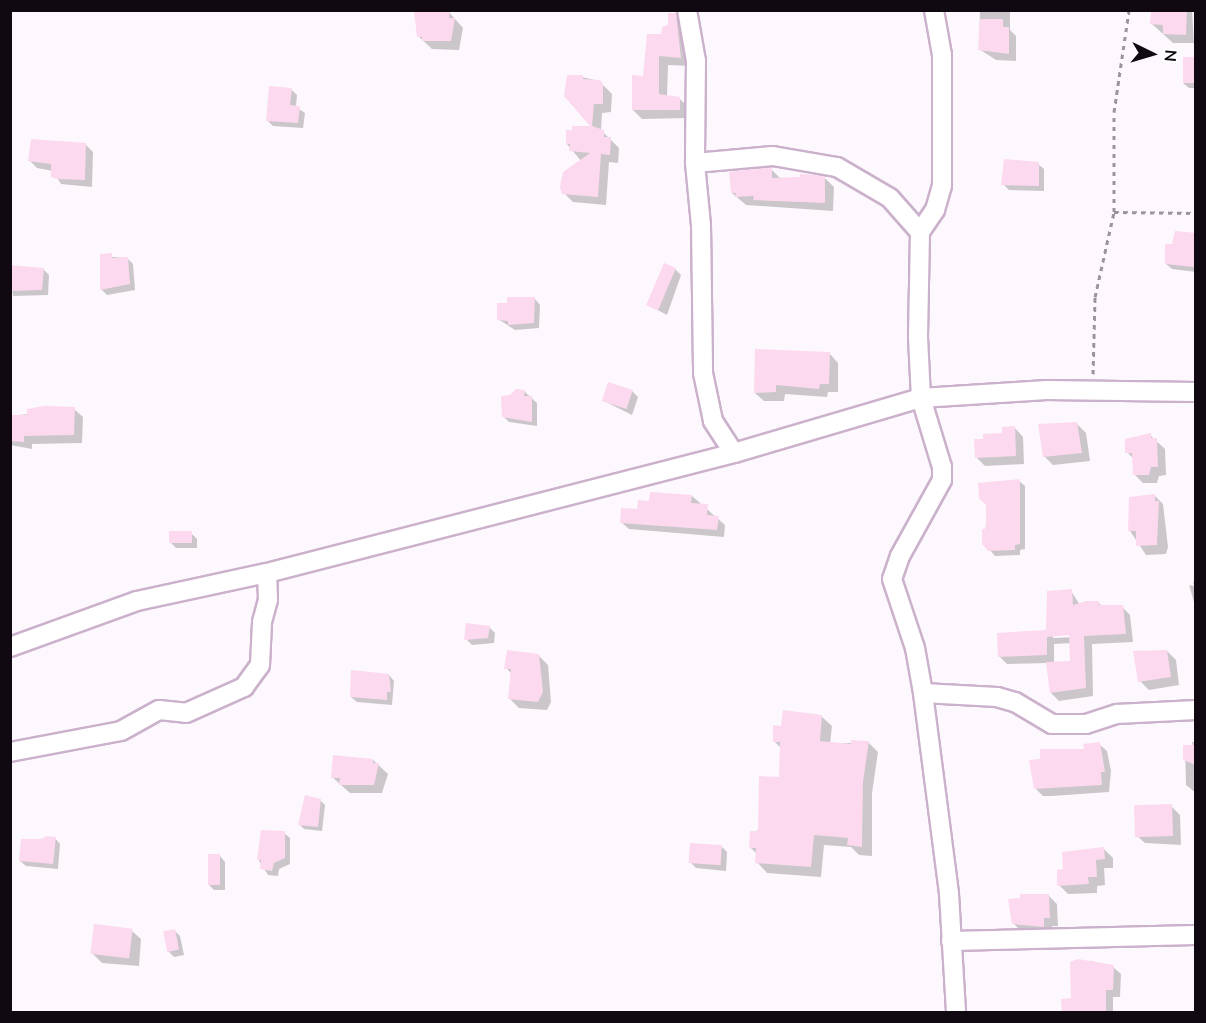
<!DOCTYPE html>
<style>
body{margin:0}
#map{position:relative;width:1206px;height:1023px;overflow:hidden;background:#fdf8fd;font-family:"Nunito Sans",sans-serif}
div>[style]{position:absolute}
.shadow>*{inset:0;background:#0003}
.building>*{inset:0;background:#fcd9ee;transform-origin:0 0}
.path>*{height:3px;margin-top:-1.5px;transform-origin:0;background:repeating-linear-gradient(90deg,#9b949b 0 4.5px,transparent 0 9px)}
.roads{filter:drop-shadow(2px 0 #cbb1cb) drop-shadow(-2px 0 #cbb1cb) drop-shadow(0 2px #cbb1cb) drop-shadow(0 -2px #cbb1cb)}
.minor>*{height:18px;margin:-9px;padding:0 9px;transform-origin:9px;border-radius:9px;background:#fff}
span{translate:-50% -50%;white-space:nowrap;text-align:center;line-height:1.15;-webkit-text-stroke:4.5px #fff;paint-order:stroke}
.frame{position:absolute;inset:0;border:12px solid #110911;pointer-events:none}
.north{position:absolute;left:1122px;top:24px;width:60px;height:60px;-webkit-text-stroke:4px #fff;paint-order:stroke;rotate:95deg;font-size:16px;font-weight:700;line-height:24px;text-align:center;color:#110911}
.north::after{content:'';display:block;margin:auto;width:21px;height:27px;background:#110911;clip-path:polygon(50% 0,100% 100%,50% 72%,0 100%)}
</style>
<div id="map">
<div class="shadow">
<i style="clip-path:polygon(980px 10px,1010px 10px,1010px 30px,1016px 36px,1016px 61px,996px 60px,979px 49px)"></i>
<i style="clip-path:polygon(1153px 10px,1192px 10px,1194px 43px,1173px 43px,1152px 24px)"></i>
<i style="clip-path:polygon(449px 12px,463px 28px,459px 50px,432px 49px,418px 36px)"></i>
<i style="clip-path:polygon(675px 15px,684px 24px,689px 66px,668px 65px,667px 97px,679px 98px,688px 107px,688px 118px,642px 119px,633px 110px,644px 77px)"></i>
<i style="clip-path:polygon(1196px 58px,1196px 88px,1189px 88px,1183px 83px)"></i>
<i style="clip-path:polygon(582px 77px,599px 81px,612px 94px,611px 112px,602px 113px,601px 130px,619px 148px,618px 163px,609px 162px,606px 205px,573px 202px,564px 193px,581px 161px,567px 144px,594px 128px,565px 96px)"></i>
<i style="clip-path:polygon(292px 90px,297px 95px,296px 107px,305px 113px,303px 128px,273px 126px,267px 120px)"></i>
<i style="clip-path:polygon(85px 144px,93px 152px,92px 187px,61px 184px,53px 171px,37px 168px,29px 160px)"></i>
<i style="clip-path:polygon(1038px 164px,1044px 169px,1044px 191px,1009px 190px,1003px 184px)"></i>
<i style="clip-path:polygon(771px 169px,780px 178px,825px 178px,834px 187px,833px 211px,746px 205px,732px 193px)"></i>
<i style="clip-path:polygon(1196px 234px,1196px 272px,1172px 269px,1166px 264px)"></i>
<i style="clip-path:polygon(101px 256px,127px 258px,133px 264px,135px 290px,107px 295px,101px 289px)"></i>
<i style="clip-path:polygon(10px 267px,43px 269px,49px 275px,48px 295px,13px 296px)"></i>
<i style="clip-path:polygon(675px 269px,681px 275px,667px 315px,650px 306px)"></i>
<i style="clip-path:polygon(535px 299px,540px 305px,539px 328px,515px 330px,498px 319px)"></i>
<i style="clip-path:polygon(830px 354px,838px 363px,838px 392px,828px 392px,827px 397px,785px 394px,784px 401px,764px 401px,755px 393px)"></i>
<i style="clip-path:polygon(524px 391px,537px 403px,537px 426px,509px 422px,503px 416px)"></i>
<i style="clip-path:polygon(632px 391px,638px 397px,632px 415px,604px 401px)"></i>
<i style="clip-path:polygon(74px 409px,83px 417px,82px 443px,32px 444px,32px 449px,10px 445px,10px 416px)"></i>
<i style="clip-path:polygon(1077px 424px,1086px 433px,1090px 461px,1053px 465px,1044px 456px)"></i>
<i style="clip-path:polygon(1015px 428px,1023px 437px,1024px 464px,985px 466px,976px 457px)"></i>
<i style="clip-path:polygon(1150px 435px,1165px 449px,1166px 475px,1159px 476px,1157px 483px,1143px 483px,1134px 474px,1134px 459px,1127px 452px)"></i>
<i style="clip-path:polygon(1019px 481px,1025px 486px,1025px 549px,1020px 550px,1020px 555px,995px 556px,984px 543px,988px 505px)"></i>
<i style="clip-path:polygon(692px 496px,725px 525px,724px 537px,629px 529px,621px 522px,651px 502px)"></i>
<i style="clip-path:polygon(1155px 496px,1163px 504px,1168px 547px,1166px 554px,1146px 555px,1130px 531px)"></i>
<i style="clip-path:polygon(191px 533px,197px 539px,197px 548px,176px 548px,170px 542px)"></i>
<i style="clip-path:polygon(1193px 582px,1196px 582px,1196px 609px,1189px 585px,1194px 586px)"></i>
<i style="clip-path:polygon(evenodd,1071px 591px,1080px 605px,1098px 602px,1103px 607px,1122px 607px,1130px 615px,1133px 642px,1092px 644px,1093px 696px,1059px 701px,1051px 693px,1048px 663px,1007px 664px,999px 656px,1047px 631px,1071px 591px,1077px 634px,1077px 637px,1053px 638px,1053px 635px,1077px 634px,1071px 591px,1071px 643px,1071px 662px,1054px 663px,1054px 644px,1071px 643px)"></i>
<i style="clip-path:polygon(489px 627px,495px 633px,494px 643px,472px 645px,466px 639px)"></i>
<i style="clip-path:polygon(1167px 651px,1176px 660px,1179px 685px,1149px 690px,1140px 681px)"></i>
<i style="clip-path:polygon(539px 656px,548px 665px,551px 702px,547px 710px,519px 708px,510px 699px,512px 674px,506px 668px)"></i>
<i style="clip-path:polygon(389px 675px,394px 681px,392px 705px,357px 702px,351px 697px)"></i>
<i style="clip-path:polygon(821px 716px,832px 726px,830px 744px,868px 742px,878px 752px,872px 793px,872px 856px,859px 855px,851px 847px,824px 845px,821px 877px,767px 873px,757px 862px,757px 854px,750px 847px,780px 779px,781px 748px,774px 741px,783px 728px)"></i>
<i style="clip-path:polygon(1192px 742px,1196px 742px,1196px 793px,1186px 785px,1185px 746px,1193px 746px)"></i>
<i style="clip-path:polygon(1099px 744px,1107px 751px,1111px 771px,1109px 792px,1052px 796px,1043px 796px,1035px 788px,1031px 762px,1085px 751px)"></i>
<i style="clip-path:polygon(373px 760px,388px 774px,382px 793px,350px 793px,332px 777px)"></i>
<i style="clip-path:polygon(320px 800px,325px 805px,322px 831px,304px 829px,299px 824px)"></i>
<i style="clip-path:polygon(1171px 806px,1180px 815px,1181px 845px,1145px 843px,1136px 835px)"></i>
<i style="clip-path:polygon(284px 833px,290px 838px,290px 864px,279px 869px,278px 876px,268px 875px,258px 859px)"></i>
<i style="clip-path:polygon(55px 838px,60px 844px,58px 869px,26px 866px,20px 861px,22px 840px)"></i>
<i style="clip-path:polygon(722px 847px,727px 852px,726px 871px,696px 868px,690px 862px)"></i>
<i style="clip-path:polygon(1104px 849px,1113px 858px,1113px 868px,1104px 868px,1105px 885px,1097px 886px,1097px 893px,1068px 894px,1059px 885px,1065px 870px)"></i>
<i style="clip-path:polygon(220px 856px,225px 862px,225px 890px,214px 890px,208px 884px)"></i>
<i style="clip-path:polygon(1048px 895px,1057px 904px,1058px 926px,1052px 926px,1052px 935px,1022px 932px,1013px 923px)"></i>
<i style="clip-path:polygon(132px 931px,141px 939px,139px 966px,102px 963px,93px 954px)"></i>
<i style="clip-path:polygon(175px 931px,180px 936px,184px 955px,174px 957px,168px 951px)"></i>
<i style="clip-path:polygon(1091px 961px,1113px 967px,1121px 974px,1120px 997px,1113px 997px,1113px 1012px,1064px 1012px,1063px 1001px,1072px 1000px,1072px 964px)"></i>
</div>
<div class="building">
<i style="clip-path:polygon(414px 10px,450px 11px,449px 18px,455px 18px,451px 41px,422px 41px,422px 37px,417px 37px)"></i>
<i style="clip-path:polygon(1187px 10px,1186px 35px,1163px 34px,1163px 25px,1150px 24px,1151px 12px)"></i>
<i style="clip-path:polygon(668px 13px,676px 13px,681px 58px,659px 56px,659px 94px,680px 97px,680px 110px,632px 110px,632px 75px,643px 76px,647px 34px,661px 34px,662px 27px,668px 25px)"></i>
<i style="clip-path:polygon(980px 19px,1003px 19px,1003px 27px,1009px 27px,1009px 54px,978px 50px)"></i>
<i style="left:1183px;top:57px;width:13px;height:26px"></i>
<i style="clip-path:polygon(567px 75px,583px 75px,583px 79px,600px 80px,603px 84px,603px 104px,594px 104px,592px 126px,604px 130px,604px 137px,611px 137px,610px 155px,601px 154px,598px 197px,562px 194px,560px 187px,563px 172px,590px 153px,569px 151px,570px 144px,566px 144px,566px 130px,572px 130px,572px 126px,590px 126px,564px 96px)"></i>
<i style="clip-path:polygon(269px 86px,292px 88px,290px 105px,300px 106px,298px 123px,266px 121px)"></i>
<i style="clip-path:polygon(31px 139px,86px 143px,85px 180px,57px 179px,51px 177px,51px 164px,28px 161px)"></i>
<i style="clip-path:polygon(1004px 159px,1039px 162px,1039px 186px,1001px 185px)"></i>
<i style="clip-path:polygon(772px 167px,772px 178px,800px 177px,800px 174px,825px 176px,825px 203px,753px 200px,754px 196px,735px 197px,736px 193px,731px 193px,729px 172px)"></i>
<i style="clip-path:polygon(1175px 231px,1196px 233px,1194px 267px,1165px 264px,1165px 244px,1172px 244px)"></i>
<i style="clip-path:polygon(112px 253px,112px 258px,128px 257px,130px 284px,100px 290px,100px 254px)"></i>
<i style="left:664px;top:263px;width:13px;height:46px;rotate:23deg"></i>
<i style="clip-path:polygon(10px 265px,44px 268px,42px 290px,10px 291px)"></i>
<i style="clip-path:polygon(507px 297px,535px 297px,534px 323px,508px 325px,508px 321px,497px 320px,497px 303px,507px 303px)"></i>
<i style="clip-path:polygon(755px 349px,830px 352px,829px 384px,820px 384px,819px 389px,776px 385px,776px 392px,754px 393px)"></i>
<i style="left:608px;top:382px;width:26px;height:20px;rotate:18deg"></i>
<i style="clip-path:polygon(516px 389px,525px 390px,524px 396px,532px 396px,532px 422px,502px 417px,501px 396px,510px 395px)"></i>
<i style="clip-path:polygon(44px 406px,75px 407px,74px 435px,24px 436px,24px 442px,10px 441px,10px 415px,27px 415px,27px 409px)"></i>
<i style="clip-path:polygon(1077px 422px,1082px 453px,1043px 457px,1038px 424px)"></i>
<i style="clip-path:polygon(1015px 426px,1016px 456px,975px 458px,974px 439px,983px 439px,983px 434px,1002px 433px,1002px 427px)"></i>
<i style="clip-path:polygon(1151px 433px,1151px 438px,1157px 438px,1158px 467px,1151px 467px,1149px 475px,1133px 475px,1132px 453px,1125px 453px,1125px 439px)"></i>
<i style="clip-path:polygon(1020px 479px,1020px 544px,1015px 545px,1015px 550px,988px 551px,982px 544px,982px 529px,986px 529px,986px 505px,979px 498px,978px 483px)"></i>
<i style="clip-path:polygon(650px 492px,692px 495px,691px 503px,708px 504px,707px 515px,719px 516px,717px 530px,620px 523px,621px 508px,637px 509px,638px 500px,649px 501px)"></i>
<i style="clip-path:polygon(1155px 494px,1155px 501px,1159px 501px,1157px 545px,1136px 546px,1136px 531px,1128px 531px,1129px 497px)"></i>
<i style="left:169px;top:531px;width:23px;height:12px"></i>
<i style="clip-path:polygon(1072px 589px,1073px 605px,1086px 601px,1099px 601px,1099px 605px,1123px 605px,1126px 634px,1084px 636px,1086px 688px,1050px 693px,1046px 662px,1070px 661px,1069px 635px,1047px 637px,1047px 655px,998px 657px,997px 633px,1046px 630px,1047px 591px)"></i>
<i style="clip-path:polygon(466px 623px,490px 626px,488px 638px,464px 640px)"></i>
<i style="clip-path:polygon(507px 650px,539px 654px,543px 692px,538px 702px,508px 699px,511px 669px,504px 669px)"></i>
<i style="clip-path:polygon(1167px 650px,1171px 677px,1138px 682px,1133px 651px)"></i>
<i style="clip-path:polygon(351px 670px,389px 674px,391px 692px,387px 692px,387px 700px,350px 697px)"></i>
<i style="clip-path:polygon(783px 710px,822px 715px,820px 741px,851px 744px,851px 740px,869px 741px,863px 782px,862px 847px,847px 845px,848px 838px,814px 835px,811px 867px,755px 863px,756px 848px,749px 848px,750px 831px,758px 831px,759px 776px,779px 777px,780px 742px,773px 742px,773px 725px,781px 726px)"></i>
<i style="clip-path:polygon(1100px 742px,1105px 772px,1101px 772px,1102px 785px,1034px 789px,1029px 760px,1040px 759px,1040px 749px,1084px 749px,1083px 744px)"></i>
<i style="clip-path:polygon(1183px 745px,1196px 745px,1196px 765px,1183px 760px)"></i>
<i style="clip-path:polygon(333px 755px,373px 759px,373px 763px,379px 763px,374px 785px,339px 785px,340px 778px,331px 778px)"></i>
<i style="clip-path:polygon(305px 795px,321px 799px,318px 827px,298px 825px)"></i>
<i style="left:1172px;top:804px;width:32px;height:38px;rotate:88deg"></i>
<i style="clip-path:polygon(261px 830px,285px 831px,285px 858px,274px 863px,272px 871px,260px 869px,261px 860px,257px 860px)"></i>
<i style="clip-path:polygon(45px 836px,56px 837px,53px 864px,19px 861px,21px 839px,44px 839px)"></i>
<i style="left:690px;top:843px;width:32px;height:20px;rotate:4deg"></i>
<i style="clip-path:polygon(1104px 847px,1105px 859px,1096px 860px,1097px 877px,1088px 877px,1089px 884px,1057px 886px,1057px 870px,1063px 869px,1062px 852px)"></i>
<i style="left:208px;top:854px;width:12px;height:31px"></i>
<i style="clip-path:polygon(1020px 894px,1049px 894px,1050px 918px,1044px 918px,1044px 927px,1012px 924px,1008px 899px,1020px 898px)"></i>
<i style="left:94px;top:924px;width:39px;height:30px;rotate:7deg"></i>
<i style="left:175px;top:929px;width:21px;height:12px;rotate:79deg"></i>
<i style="clip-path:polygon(1078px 959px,1114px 965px,1113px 990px,1106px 990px,1106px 1012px,1062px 1012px,1061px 999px,1071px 998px,1070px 962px)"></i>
</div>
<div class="path">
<i style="left:1114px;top:212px;width:82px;rotate:0.7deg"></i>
<i style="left:1093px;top:374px;width:77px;rotate:-88.5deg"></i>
<i style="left:1095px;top:297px;width:87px;rotate:-77.4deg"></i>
<i style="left:1114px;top:212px;width:100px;rotate:-90deg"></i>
<i style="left:1114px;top:112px;width:103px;rotate:-81.6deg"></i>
</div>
<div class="roads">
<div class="minor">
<i style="left:687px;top:10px;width:52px;rotate:80deg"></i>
<i style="left:696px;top:61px;width:102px;rotate:90.6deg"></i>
<i style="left:695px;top:163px;width:78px;rotate:-5.1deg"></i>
<i style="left:773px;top:156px;width:65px;rotate:9.8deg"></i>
<i style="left:837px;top:167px;width:61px;rotate:30.3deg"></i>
<i style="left:890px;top:198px;width:45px;rotate:48.6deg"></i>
<i style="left:920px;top:232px;width:105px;rotate:91.1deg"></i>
<i style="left:918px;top:337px;width:61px;rotate:87.2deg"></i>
<i style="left:921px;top:398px;width:72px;rotate:73.1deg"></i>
<i style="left:942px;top:467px;width:13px;rotate:90deg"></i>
<i style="left:942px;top:480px;width:87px;rotate:118.9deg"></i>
<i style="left:900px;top:556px;width:24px;rotate:109deg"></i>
<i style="left:892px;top:579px;width:73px;rotate:71.6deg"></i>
<i style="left:915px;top:648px;width:46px;rotate:79.9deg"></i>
<i style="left:923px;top:693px;width:203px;rotate:82.6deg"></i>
<i style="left:949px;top:894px;width:118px;rotate:86.6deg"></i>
<i style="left:695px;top:163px;width:62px;rotate:84.5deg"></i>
<i style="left:701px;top:225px;width:148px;rotate:89.2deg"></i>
<i style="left:703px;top:373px;width:49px;rotate:78.2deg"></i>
<i style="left:713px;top:421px;width:38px;rotate:57deg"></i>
<i style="left:920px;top:232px;width:27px;rotate:-56deg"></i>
<i style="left:935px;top:210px;width:26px;rotate:-74deg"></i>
<i style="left:942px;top:185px;width:130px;rotate:-90deg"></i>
<i style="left:942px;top:55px;width:46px;rotate:-100.1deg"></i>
<i style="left:10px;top:647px;width:135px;rotate:-19.9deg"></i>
<i style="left:137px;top:601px;width:133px;rotate:-12.2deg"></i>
<i style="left:267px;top:573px;width:482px;rotate:-14.4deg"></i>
<i style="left:734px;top:453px;width:195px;rotate:-16.4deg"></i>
<i style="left:921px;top:398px;width:126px;rotate:-3.6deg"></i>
<i style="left:1047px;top:390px;width:149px;rotate:0.8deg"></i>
<i style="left:923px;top:693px;width:74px;rotate:3.1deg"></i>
<i style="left:997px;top:697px;width:19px;rotate:16deg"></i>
<i style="left:1015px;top:702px;width:43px;rotate:30.7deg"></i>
<i style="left:1052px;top:724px;width:34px"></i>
<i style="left:1086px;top:724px;width:33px;rotate:-18deg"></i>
<i style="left:1117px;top:714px;width:79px;rotate:-2.9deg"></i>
<i style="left:10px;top:752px;width:113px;rotate:-10.7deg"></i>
<i style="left:121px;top:731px;width:43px;rotate:-28.9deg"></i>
<i style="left:159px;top:710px;width:27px;rotate:6deg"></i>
<i style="left:186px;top:713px;width:64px;rotate:-24.1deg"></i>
<i style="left:244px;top:687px;width:27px;rotate:-54deg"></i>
<i style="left:260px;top:665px;width:43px;rotate:-87.3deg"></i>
<i style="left:262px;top:622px;width:23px;rotate:-75deg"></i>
<i style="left:268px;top:600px;width:27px;rotate:-92deg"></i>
<i style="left:951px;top:941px;width:245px;rotate:-1.4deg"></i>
</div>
</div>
<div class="frame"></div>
<div class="north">N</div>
</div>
